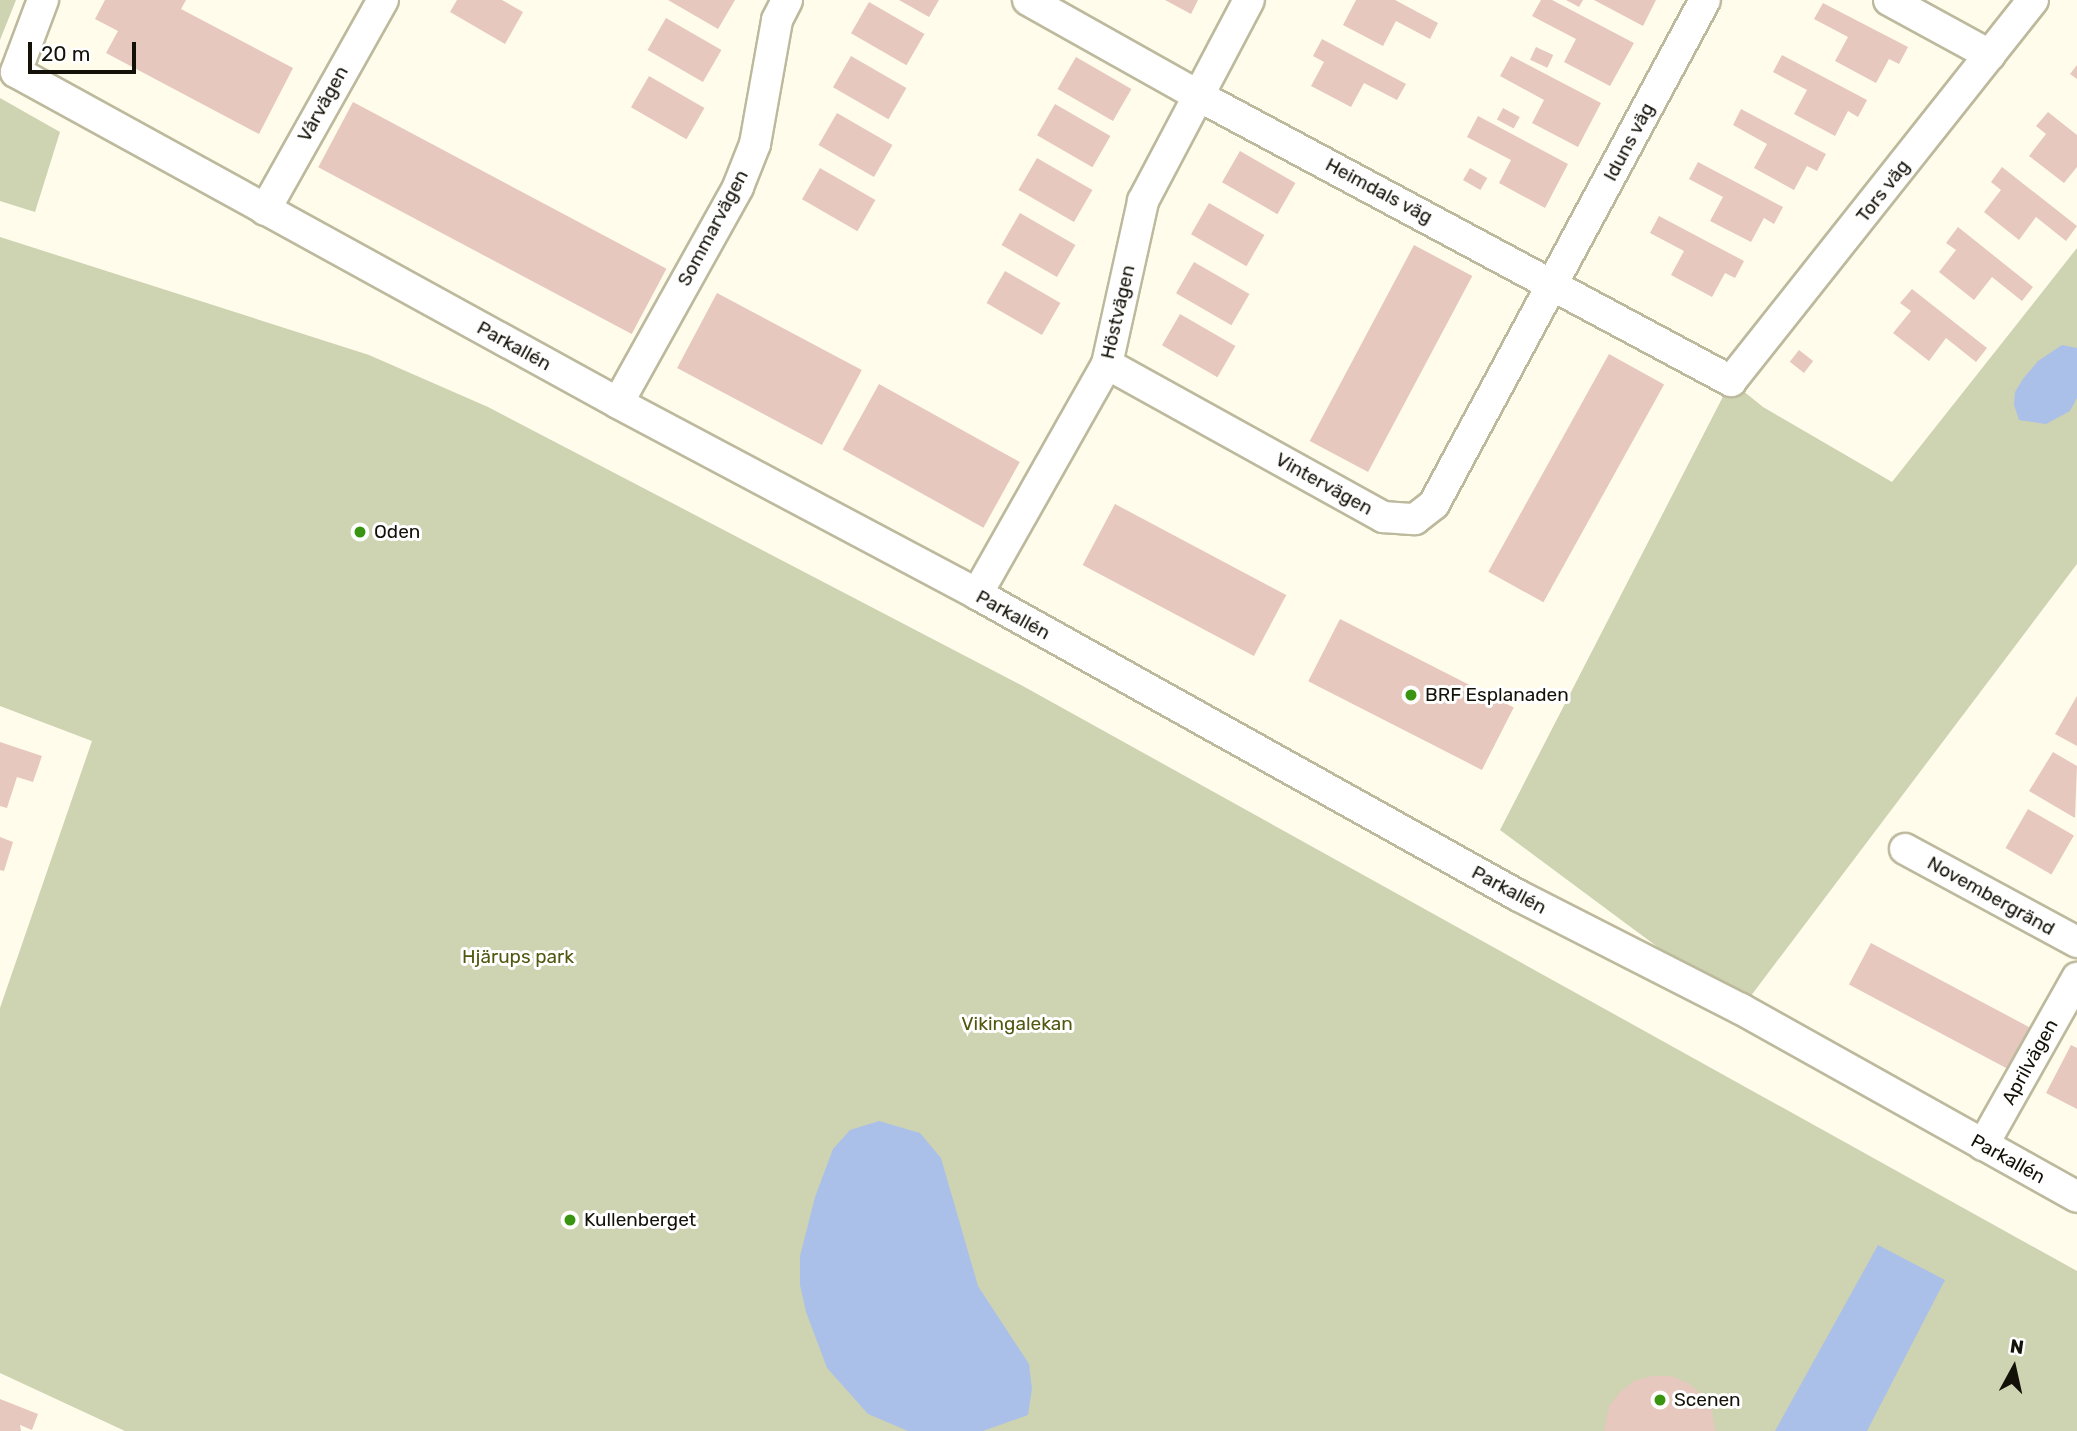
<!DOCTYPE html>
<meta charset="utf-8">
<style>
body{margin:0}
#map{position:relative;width:2077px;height:1431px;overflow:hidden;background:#fffceb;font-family:Rubik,sans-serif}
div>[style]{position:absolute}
.green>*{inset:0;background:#ced3b1}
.water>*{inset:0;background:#abc0e9}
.building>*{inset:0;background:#e7c8be;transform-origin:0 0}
.roads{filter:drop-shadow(2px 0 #bdb99d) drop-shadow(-2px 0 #bdb99d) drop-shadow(0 2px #bdb99d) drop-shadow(0 -2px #bdb99d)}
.street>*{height:30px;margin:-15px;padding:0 15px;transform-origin:15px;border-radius:15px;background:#fff}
.dots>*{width:19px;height:19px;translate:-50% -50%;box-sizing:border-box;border:4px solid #fff;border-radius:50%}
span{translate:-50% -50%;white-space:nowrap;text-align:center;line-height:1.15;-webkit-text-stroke:6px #fff;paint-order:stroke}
.street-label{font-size:19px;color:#141208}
.poi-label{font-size:19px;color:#141208}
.left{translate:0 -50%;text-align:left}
.park-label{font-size:19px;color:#52580f}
.north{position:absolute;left:1979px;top:1333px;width:70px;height:70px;-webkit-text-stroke:5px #fff;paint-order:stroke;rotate:8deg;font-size:19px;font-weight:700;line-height:28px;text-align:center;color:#141208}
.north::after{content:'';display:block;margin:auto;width:24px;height:32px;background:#141208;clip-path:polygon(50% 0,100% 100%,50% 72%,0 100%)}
.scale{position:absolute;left:28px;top:42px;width:108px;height:32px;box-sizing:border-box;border:4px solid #141208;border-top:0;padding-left:9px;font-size:21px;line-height:24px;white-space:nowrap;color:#141208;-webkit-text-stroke:5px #fff;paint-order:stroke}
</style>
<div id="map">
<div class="green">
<i style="clip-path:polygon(0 0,16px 0,0 40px)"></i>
<i style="clip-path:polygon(0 98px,60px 132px,35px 212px,0 201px)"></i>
<i style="clip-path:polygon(0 237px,369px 355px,488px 407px,1021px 685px,2077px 1271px,2077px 1431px,125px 1431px,0 1373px,0 1008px,92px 741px,0 706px)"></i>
<i style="clip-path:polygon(2077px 248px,2077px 564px,1741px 1009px,1500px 830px,1731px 381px,1763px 407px,1892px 482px)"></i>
</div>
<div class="water">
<i style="clip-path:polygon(2062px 345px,2077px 348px,2077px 398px,2070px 411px,2046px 424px,2019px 420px,2014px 405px,2015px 392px,2023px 379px,2038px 361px)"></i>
<i style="clip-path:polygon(879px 1121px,920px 1133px,941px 1158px,978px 1286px,1029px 1364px,1032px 1389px,1028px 1415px,983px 1431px,908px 1431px,868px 1414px,827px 1368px,806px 1312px,800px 1285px,800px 1256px,815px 1197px,833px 1149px,850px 1130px)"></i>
<i style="clip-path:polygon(1878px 1245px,1945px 1280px,1867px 1431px,1775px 1431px)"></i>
</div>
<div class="building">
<i style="clip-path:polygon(105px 0,186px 0,181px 9px,293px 68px,259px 134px,106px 53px,118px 31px,95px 19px)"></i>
<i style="clip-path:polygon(457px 0,502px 0,523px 12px,505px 44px,450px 12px)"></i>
<i style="clip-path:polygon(668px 0,735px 0,718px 29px)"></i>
<i style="clip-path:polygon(899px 0,939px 0,929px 17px)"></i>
<i style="clip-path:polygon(1165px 0,1198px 0,1191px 14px)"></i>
<i style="clip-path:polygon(1356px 0,1395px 0,1438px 23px,1430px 39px,1396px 21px,1383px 46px,1343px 25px)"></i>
<i style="clip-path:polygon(1541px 0,1552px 0,1634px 43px,1610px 86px,1564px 62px,1576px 39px,1532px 16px)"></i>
<i style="clip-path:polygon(1566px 0,1583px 0,1579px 7px)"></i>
<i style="clip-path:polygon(1594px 0,1656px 0,1643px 26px)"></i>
<i style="left:869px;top:2px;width:64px;height:36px;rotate:30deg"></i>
<i style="clip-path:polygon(1823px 3px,1908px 47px,1899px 64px,1889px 59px,1876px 83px,1835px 61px,1848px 37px,1814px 19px)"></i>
<i style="left:666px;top:18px;width:64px;height:37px;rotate:30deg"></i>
<i style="clip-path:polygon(1322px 39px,1406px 84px,1397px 100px,1364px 83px,1351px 107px,1311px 86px,1324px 62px,1313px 56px)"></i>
<i style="left:1536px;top:47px;width:19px;height:14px;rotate:25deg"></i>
<i style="clip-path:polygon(1782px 55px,1867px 100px,1858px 117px,1848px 111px,1835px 136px,1794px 114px,1807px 90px,1773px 72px)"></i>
<i style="left:851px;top:56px;width:64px;height:36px;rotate:30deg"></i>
<i style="clip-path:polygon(1511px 56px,1601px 103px,1578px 147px,1532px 123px,1544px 100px,1500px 76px)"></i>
<i style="left:1076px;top:57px;width:64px;height:37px;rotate:30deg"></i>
<i style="clip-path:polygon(2077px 65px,2077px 79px,2070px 74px)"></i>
<i style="left:649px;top:76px;width:64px;height:36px;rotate:30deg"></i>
<i style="left:353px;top:102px;width:355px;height:74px;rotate:28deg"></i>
<i style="left:1055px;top:104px;width:64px;height:36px;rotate:30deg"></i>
<i style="left:1503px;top:108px;width:19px;height:13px;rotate:28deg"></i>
<i style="clip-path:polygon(1741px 109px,1826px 154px,1817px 171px,1807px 166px,1794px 190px,1754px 168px,1767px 144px,1733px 125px)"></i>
<i style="clip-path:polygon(2048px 112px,2077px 135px,2077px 167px,2064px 183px,2029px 156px,2046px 134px,2036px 126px)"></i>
<i style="left:837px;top:113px;width:64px;height:37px;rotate:30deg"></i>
<i style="clip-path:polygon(1478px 116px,1568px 164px,1545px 208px,1499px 183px,1511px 160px,1467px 137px)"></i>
<i style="left:1240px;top:151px;width:64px;height:36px;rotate:30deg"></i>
<i style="left:1037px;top:158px;width:64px;height:37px;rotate:30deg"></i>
<i style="clip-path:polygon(1698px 162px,1783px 207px,1774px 224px,1764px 218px,1751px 242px,1710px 221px,1723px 197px,1689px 179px)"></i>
<i style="clip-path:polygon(2002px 167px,2077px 226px,2066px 241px,2036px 217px,2019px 240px,1984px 212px,2001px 190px,1991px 182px)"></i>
<i style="left:820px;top:168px;width:64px;height:36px;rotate:30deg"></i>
<i style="left:1470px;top:168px;width:20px;height:14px;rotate:30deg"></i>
<i style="left:1209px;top:203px;width:64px;height:36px;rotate:30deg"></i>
<i style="left:1020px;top:213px;width:64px;height:37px;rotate:30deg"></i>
<i style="clip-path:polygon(1659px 216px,1744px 261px,1735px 278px,1725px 273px,1712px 297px,1671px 275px,1684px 251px,1650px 233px)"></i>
<i style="clip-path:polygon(1958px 227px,2033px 287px,2022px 301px,1992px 277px,1974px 300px,1939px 272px,1956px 250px,1946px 243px)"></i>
<i style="left:1414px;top:245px;width:66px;height:222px;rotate:28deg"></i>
<i style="left:1194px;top:262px;width:64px;height:36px;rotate:30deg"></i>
<i style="left:1005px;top:271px;width:64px;height:37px;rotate:30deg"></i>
<i style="clip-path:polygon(1912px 289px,1987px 348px,1976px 362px,1946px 338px,1929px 361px,1893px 333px,1911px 311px,1900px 303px)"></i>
<i style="left:717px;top:293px;width:164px;height:85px;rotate:28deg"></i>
<i style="left:1180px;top:314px;width:64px;height:36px;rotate:30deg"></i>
<i style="left:1799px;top:350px;width:18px;height:15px;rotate:38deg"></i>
<i style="left:1609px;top:354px;width:63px;height:249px;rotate:29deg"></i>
<i style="left:879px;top:384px;width:161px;height:75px;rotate:29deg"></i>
<i style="left:1115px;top:504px;width:194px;height:69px;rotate:28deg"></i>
<i style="left:1340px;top:619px;width:195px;height:70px;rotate:27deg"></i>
<i style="clip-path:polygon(2077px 696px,2077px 746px,2055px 734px)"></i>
<i style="clip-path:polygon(0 742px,42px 756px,33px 782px,17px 777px,7px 808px,0 806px)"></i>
<i style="clip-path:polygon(2053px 752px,2077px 766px,2075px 818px,2029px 791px)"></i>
<i style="left:2028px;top:809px;width:53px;height:45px;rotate:30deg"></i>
<i style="clip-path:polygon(0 837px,13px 842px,4px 871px,0 870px)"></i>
<i style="left:1871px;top:943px;width:185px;height:47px;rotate:28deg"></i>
<i style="clip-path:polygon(2071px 1045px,2077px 1048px,2077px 1109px,2046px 1093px)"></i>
<i style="clip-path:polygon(1652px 1376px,1671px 1376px,1688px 1383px,1702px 1395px,1712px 1411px,1715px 1431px,1604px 1431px,1609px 1406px,1620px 1392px,1634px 1381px)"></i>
<i style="clip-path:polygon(0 1399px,38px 1414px,32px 1430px,20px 1425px,21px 1431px,0 1431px)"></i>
</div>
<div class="roads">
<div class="street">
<i style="left:43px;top:0;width:77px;rotate:110.6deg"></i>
<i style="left:16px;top:72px;width:687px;rotate:28.8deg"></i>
<i style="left:618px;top:403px;width:407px;rotate:28deg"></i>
<i style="left:977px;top:594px;width:620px;rotate:29.13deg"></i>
<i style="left:1519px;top:896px;width:249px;rotate:27deg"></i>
<i style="left:1741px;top:1009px;width:385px;rotate:29.2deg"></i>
<i style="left:1028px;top:0;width:194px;rotate:29.3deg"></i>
<i style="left:1197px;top:95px;width:606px;rotate:28.17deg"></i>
<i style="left:1731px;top:381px;width:486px;rotate:-51.6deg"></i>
<i style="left:1889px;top:0;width:115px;rotate:28.6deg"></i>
<i style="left:265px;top:210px;width:241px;rotate:-60.7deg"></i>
<i style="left:1107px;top:364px;width:316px;rotate:29deg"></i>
<i style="left:1383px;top:517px;width:32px;rotate:4deg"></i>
<i style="left:1415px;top:519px;width:24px;rotate:-38deg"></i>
<i style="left:1434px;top:504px;width:572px;rotate:-61.73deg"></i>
<i style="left:618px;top:403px;width:247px;rotate:-60.9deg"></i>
<i style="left:738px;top:187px;width:46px;rotate:-68.4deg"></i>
<i style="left:755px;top:144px;width:126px;rotate:-79.9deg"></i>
<i style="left:777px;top:20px;width:22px;rotate:-63deg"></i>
<i style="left:977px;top:594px;width:264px;rotate:-60.5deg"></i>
<i style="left:1107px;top:364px;width:167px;rotate:-77.5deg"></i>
<i style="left:1143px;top:201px;width:227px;rotate:-62.2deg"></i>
<i style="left:1905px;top:849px;width:196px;rotate:28.4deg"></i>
<i style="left:1983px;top:1145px;width:192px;rotate:-60.6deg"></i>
</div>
</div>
<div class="dots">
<i style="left:360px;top:532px;background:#399511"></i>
<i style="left:1411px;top:695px;background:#399511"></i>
<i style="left:570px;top:1220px;background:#399511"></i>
<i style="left:1660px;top:1400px;background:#399511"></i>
</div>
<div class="street-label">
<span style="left:323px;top:104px;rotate:-61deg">Vårvägen</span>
<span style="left:1629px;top:142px;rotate:-62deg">Iduns väg</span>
<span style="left:1379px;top:191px;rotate:28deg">Heimdals väg</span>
<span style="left:1883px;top:191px;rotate:-52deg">Tors väg</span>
<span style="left:713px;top:228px;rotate:-62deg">Sommarvägen</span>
<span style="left:1118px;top:312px;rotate:-77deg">Höstvägen</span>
<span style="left:514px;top:346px;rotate:29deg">Parkallén</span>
<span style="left:1324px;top:484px;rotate:29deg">Vintervägen</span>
<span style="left:1013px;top:615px;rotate:29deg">Parkallén</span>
<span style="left:1509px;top:890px;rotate:28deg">Parkallén</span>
<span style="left:1991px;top:896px;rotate:29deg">Novembergränd</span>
<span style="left:2030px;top:1062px;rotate:-61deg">Aprilvägen</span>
<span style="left:2008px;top:1159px;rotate:29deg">Parkallén</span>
</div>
<div class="poi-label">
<span class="left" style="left:374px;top:532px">Oden</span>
<span class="left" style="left:1425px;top:695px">BRF Esplanaden</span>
<span class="left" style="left:584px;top:1220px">Kullenberget</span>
<span class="left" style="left:1674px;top:1400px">Scenen</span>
</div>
<div class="park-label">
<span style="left:518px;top:957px">Hjärups park</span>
<span style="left:1017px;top:1024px">Vikingalekan</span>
</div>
<div class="north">N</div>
<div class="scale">20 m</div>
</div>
